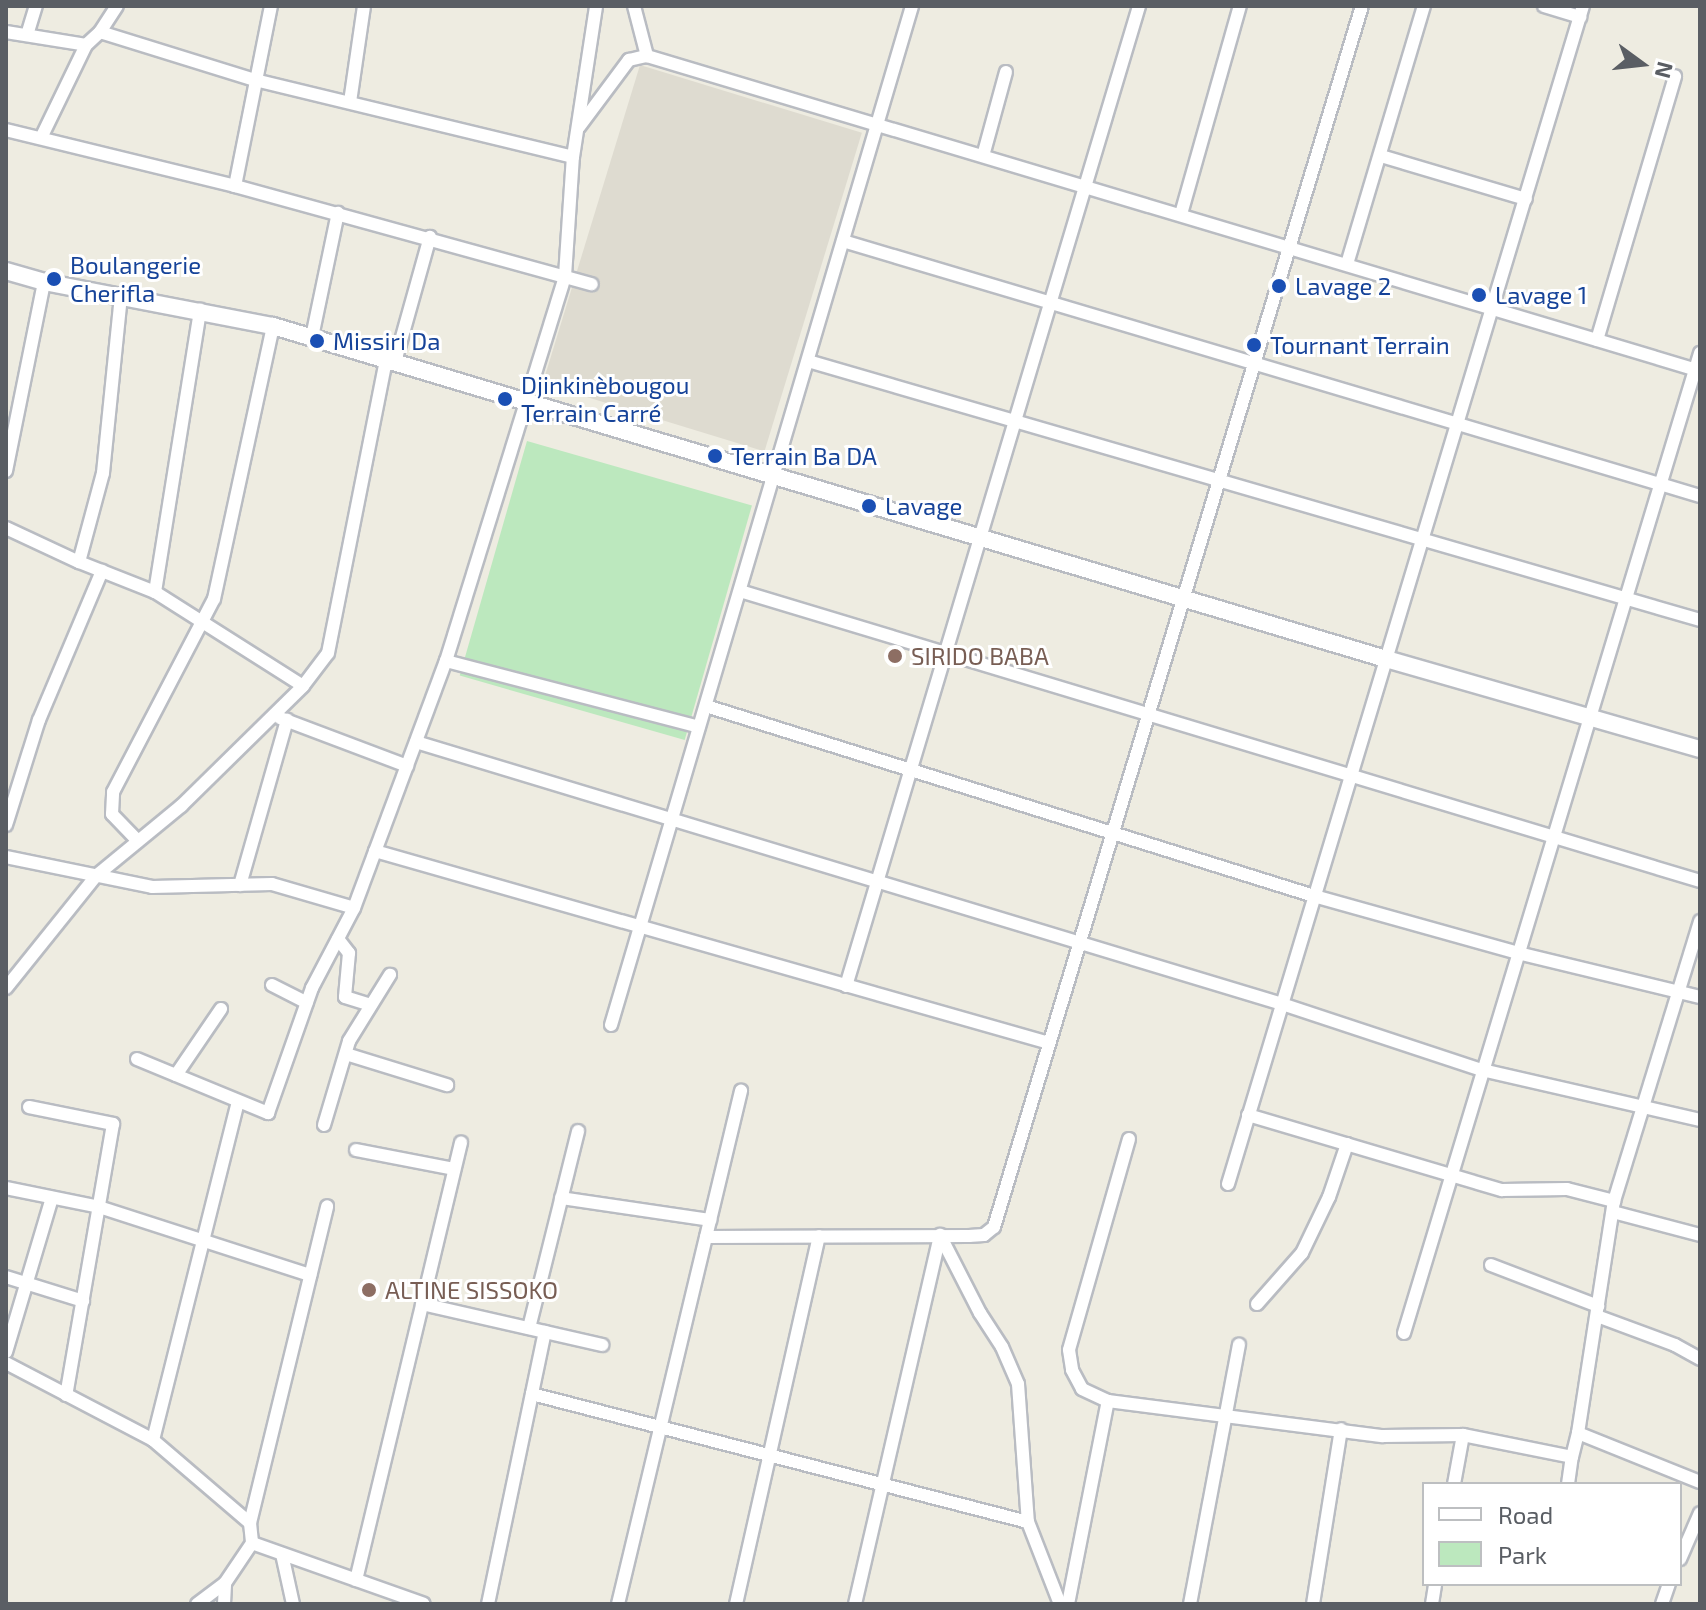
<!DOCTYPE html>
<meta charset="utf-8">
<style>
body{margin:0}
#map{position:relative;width:1706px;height:1610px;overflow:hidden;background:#eeece1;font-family:"Exo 2",sans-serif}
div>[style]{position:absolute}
.education>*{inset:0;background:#dedbd0;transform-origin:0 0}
.green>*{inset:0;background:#bce8be;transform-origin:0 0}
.roads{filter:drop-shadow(2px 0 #b9bcc2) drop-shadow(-2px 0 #b9bcc2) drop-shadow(0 2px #b9bcc2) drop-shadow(0 -2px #b9bcc2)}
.minor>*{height:12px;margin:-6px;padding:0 6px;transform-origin:6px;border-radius:6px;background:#fff}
.tertiary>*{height:16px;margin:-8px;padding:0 8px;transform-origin:8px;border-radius:8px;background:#fff}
.dots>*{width:22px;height:22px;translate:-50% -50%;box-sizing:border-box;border:4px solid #fff;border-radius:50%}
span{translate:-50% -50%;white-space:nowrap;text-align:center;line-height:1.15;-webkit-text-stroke:6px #fff;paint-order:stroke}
.transit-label{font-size:24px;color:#164399}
.left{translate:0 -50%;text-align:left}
.education-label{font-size:24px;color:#785e54}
.frame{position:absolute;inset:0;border:8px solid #5a5e64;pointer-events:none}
.legend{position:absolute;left:1422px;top:1482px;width:260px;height:104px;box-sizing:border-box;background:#fff;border:2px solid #bdbfc1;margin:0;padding:10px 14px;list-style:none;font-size:24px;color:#5a5e64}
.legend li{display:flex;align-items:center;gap:16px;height:40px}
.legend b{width:40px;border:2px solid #bdbfc1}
.north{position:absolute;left:1602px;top:24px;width:80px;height:80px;-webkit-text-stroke:6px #fff;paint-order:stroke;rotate:105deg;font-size:22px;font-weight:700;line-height:32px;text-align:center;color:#5a5e64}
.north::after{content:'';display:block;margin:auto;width:28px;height:36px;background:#5a5e64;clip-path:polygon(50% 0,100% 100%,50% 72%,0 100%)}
</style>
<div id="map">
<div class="education">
<i style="left:640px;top:65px;width:232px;height:333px;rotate:17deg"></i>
</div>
<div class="green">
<i style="left:527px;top:441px;width:234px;height:244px;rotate:16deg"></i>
</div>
<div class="roads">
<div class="minor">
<i style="left:634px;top:6px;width:52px;rotate:75.4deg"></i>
<i style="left:1544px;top:6px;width:38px;rotate:17deg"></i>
<i style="left:6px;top:32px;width:81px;rotate:9.2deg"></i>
<i style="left:100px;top:32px;width:162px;rotate:17.2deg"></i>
<i style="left:255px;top:80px;width:327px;rotate:13.6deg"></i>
<i style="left:27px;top:35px;width:30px;rotate:-73deg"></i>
<i style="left:350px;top:102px;width:97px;rotate:-81.7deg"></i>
<i style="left:579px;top:127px;width:84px;rotate:-53.3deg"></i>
<i style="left:629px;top:60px;width:18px;rotate:-13deg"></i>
<i style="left:647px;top:56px;width:1099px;rotate:16.65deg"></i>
<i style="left:6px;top:130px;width:236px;rotate:13.7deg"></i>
<i style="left:235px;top:186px;width:370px;rotate:15.4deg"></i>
<i style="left:41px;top:138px;width:103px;rotate:-64.2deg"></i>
<i style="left:86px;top:45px;width:19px;rotate:-43deg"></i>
<i style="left:100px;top:32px;width:31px;rotate:-57deg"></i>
<i style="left:983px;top:156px;width:87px;rotate:-74.7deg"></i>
<i style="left:1381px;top:156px;width:151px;rotate:16.5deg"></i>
<i style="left:235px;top:186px;width:184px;rotate:-78.7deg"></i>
<i style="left:1181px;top:214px;width:216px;rotate:-74.2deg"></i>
<i style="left:843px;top:241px;width:894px;rotate:16.57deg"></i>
<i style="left:1347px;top:264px;width:269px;rotate:-73.4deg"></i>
<i style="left:312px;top:337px;width:127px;rotate:-78.2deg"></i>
<i style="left:1597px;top:340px;width:275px;rotate:-73.5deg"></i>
<i style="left:808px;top:361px;width:929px;rotate:16.19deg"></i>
<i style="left:395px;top:362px;width:130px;rotate:-74.4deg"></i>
<i style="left:6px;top:471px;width:193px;rotate:-78.6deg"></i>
<i style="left:6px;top:528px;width:81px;rotate:25deg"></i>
<i style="left:79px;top:562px;width:82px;rotate:21.5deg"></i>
<i style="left:155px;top:592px;width:175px;rotate:32.4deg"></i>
<i style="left:303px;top:686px;width:41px;rotate:-52.9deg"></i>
<i style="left:328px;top:653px;width:300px;rotate:-78.8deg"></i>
<i style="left:79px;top:562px;width:92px;rotate:-74.9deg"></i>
<i style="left:103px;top:473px;width:179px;rotate:-84.2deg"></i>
<i style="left:740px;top:591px;width:1003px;rotate:16.81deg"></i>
<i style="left:155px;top:592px;width:286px;rotate:-80.9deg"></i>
<i style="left:446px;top:661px;width:261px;rotate:14.6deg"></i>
<i style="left:706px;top:706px;width:637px;rotate:17.35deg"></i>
<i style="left:1314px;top:896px;width:212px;rotate:15.6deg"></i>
<i style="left:1518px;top:953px;width:187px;rotate:13.6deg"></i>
<i style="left:280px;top:718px;width:136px;rotate:20.7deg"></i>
<i style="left:416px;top:742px;width:905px;rotate:16.83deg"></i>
<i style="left:1282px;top:1004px;width:211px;rotate:18.3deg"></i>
<i style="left:1482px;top:1070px;width:224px;rotate:12.9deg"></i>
<i style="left:6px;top:825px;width:110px;rotate:-72.6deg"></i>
<i style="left:39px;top:720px;width:162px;rotate:-67.1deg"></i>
<i style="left:137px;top:840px;width:36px;rotate:-134deg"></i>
<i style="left:112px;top:814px;width:22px;rotate:-87deg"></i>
<i style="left:113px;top:792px;width:218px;rotate:-62.4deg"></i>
<i style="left:214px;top:599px;width:279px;rotate:-77.8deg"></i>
<i style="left:375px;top:851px;width:701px;rotate:15.9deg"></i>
<i style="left:6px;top:857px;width:149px;rotate:11.6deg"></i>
<i style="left:152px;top:887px;width:120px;rotate:-1.4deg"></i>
<i style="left:272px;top:884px;width:85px;rotate:16.3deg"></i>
<i style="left:240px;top:885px;width:172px;rotate:-74.1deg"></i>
<i style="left:338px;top:939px;width:18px;rotate:52deg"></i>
<i style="left:349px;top:953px;width:44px;rotate:95.2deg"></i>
<i style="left:345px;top:997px;width:27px;rotate:17deg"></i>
<i style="left:272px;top:985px;width:39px;rotate:27deg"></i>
<i style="left:846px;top:986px;width:1023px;rotate:-73.35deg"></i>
<i style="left:6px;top:988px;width:145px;rotate:-51.2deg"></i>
<i style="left:97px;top:875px;width:109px;rotate:-39.4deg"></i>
<i style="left:181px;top:806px;width:171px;rotate:-44.5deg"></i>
<i style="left:611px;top:1025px;width:1063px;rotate:-73.54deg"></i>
<i style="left:346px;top:1054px;width:106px;rotate:17.1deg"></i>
<i style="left:137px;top:1059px;width:142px;rotate:22.4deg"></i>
<i style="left:268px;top:1113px;width:133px;rotate:-70.6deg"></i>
<i style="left:312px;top:988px;width:90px;rotate:-62.3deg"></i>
<i style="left:354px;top:908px;width:264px;rotate:-69.6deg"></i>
<i style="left:446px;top:661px;width:403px;rotate:-72.8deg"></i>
<i style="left:565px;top:276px;width:119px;rotate:-86.2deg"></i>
<i style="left:573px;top:157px;width:153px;rotate:-81.3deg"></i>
<i style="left:176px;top:1075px;width:80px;rotate:-55.7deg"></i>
<i style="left:29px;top:1107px;width:86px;rotate:11.4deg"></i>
<i style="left:113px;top:1124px;width:275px;rotate:99.8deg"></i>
<i style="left:1248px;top:1115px;width:265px;rotate:16.5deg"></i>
<i style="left:1502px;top:1190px;width:65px;rotate:-0.9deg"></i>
<i style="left:1567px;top:1189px;width:49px;rotate:14.3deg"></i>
<i style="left:324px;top:1125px;width:88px;rotate:-73.4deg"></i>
<i style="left:349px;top:1041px;width:78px;rotate:-58.2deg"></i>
<i style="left:1129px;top:1139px;width:219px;rotate:105.9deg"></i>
<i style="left:1069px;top:1350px;width:20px;rotate:81deg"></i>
<i style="left:1072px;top:1370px;width:21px;rotate:62deg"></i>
<i style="left:1082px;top:1389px;width:29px;rotate:25deg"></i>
<i style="left:1108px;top:1401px;width:277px;rotate:7.3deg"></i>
<i style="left:1383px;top:1436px;width:80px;rotate:-0.7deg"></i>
<i style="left:1463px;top:1435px;width:111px;rotate:11.4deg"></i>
<i style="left:1572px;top:1457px;width:25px;rotate:-76deg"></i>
<i style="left:1578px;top:1433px;width:131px;rotate:21.9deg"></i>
<i style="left:356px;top:1150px;width:100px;rotate:11deg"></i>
<i style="left:1228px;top:1184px;width:1230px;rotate:-73.23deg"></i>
<i style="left:6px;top:1188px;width:95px;rotate:11.5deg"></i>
<i style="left:99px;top:1207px;width:222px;rotate:17.9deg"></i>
<i style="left:561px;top:1198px;width:151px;rotate:8.4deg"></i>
<i style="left:1613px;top:1212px;width:90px;rotate:14.8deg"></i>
<i style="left:940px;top:1235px;width:88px;rotate:62.9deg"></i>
<i style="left:980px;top:1313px;width:40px;rotate:57.1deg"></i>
<i style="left:1002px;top:1347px;width:40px;rotate:66.6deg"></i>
<i style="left:1018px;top:1384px;width:138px;rotate:85.9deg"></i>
<i style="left:1028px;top:1522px;width:88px;rotate:68.7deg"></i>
<i style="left:706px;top:1237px;width:263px;rotate:-0.2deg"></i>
<i style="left:969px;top:1236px;width:15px;rotate:-4deg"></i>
<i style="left:984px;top:1235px;width:13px;rotate:-39deg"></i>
<i style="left:994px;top:1227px;width:1275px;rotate:-73.23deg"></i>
<i style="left:1491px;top:1265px;width:115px;rotate:21deg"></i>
<i style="left:6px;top:1277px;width:81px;rotate:17.3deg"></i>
<i style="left:422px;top:1304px;width:185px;rotate:12.8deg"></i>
<i style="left:1257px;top:1304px;width:68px;rotate:-48.6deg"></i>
<i style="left:1302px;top:1253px;width:62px;rotate:-64.3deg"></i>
<i style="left:1329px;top:1197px;width:56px;rotate:-71.2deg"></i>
<i style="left:1597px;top:1316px;width:83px;rotate:20.4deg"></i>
<i style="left:1675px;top:1345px;width:29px;rotate:29deg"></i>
<i style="left:529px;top:1328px;width:203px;rotate:-76deg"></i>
<i style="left:1404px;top:1333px;width:1024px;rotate:-73.19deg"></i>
<i style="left:6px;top:1352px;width:161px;rotate:-73.4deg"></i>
<i style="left:6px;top:1363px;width:166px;rotate:27.6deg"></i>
<i style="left:153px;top:1440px;width:128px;rotate:40.6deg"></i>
<i style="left:250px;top:1523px;width:20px;rotate:84deg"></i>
<i style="left:252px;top:1543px;width:48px;rotate:124deg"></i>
<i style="left:225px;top:1583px;width:35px;rotate:143deg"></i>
<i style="left:532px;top:1394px;width:512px;rotate:14.47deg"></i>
<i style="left:1578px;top:1433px;width:235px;rotate:-81.2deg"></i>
<i style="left:1614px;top:1201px;width:293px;rotate:-72.9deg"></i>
<i style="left:153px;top:1440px;width:349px;rotate:-75.9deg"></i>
<i style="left:1454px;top:1484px;width:50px;rotate:-79.6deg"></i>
<i style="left:1568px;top:1484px;width:27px;rotate:-82deg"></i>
<i style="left:250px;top:1523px;width:326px;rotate:-76.3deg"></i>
<i style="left:252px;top:1543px;width:182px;rotate:19.5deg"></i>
<i style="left:282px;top:1554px;width:51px;rotate:77.6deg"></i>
<i style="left:1680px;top:1559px;width:50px;rotate:-66.5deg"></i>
<i style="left:356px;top:1580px;width:450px;rotate:-76.5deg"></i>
<i style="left:224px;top:1604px;width:21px;rotate:-87deg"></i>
<i style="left:488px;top:1604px;width:278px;rotate:-78.2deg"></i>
<i style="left:618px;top:1604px;width:528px;rotate:-76.52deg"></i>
<i style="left:736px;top:1604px;width:377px;rotate:-77.3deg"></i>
<i style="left:855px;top:1604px;width:379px;rotate:-77deg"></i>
<i style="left:1068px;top:1604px;width:207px;rotate:-78.9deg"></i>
<i style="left:1190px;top:1604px;width:264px;rotate:-79.3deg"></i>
<i style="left:1313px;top:1604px;width:177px;rotate:-80.9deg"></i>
<i style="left:1432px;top:1604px;width:20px;rotate:-81deg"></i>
<i style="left:1662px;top:1604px;width:21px;rotate:-71deg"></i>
</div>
<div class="tertiary">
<i style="left:6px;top:271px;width:40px;rotate:16deg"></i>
<i style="left:44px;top:282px;width:233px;rotate:10.9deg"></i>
<i style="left:273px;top:326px;width:1162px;rotate:16.66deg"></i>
<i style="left:1386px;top:659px;width:327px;rotate:16deg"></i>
</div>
</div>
<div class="dots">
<i style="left:54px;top:279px;background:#1a4fb4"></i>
<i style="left:1279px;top:286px;background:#1a4fb4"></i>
<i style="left:1479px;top:295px;background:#1a4fb4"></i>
<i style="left:317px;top:341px;background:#1a4fb4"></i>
<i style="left:1254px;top:345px;background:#1a4fb4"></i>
<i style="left:505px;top:399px;background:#1a4fb4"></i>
<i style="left:715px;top:456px;background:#1a4fb4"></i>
<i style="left:869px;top:506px;background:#1a4fb4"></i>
<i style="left:895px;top:656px;background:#8d6e63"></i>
<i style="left:369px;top:1290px;background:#8d6e63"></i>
</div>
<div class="transit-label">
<span class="left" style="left:70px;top:279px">Boulangerie<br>Cherifla</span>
<span class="left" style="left:1295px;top:286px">Lavage 2</span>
<span class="left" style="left:1495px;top:295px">Lavage 1</span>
<span class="left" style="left:333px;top:341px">Missiri Da</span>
<span class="left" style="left:1270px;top:345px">Tournant Terrain</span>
<span class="left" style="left:521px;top:399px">Djinkinèbougou<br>Terrain Carré</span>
<span class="left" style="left:731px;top:456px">Terrain Ba DA</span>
<span class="left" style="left:885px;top:506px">Lavage</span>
</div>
<div class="education-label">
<span class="left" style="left:911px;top:656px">SIRIDO BABA</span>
<span class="left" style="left:385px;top:1290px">ALTINE SISSOKO</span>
</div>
<div class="frame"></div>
<ul class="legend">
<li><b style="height:10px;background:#fff"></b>Road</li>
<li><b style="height:22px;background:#bce8be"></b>Park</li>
</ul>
<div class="north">N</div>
</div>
